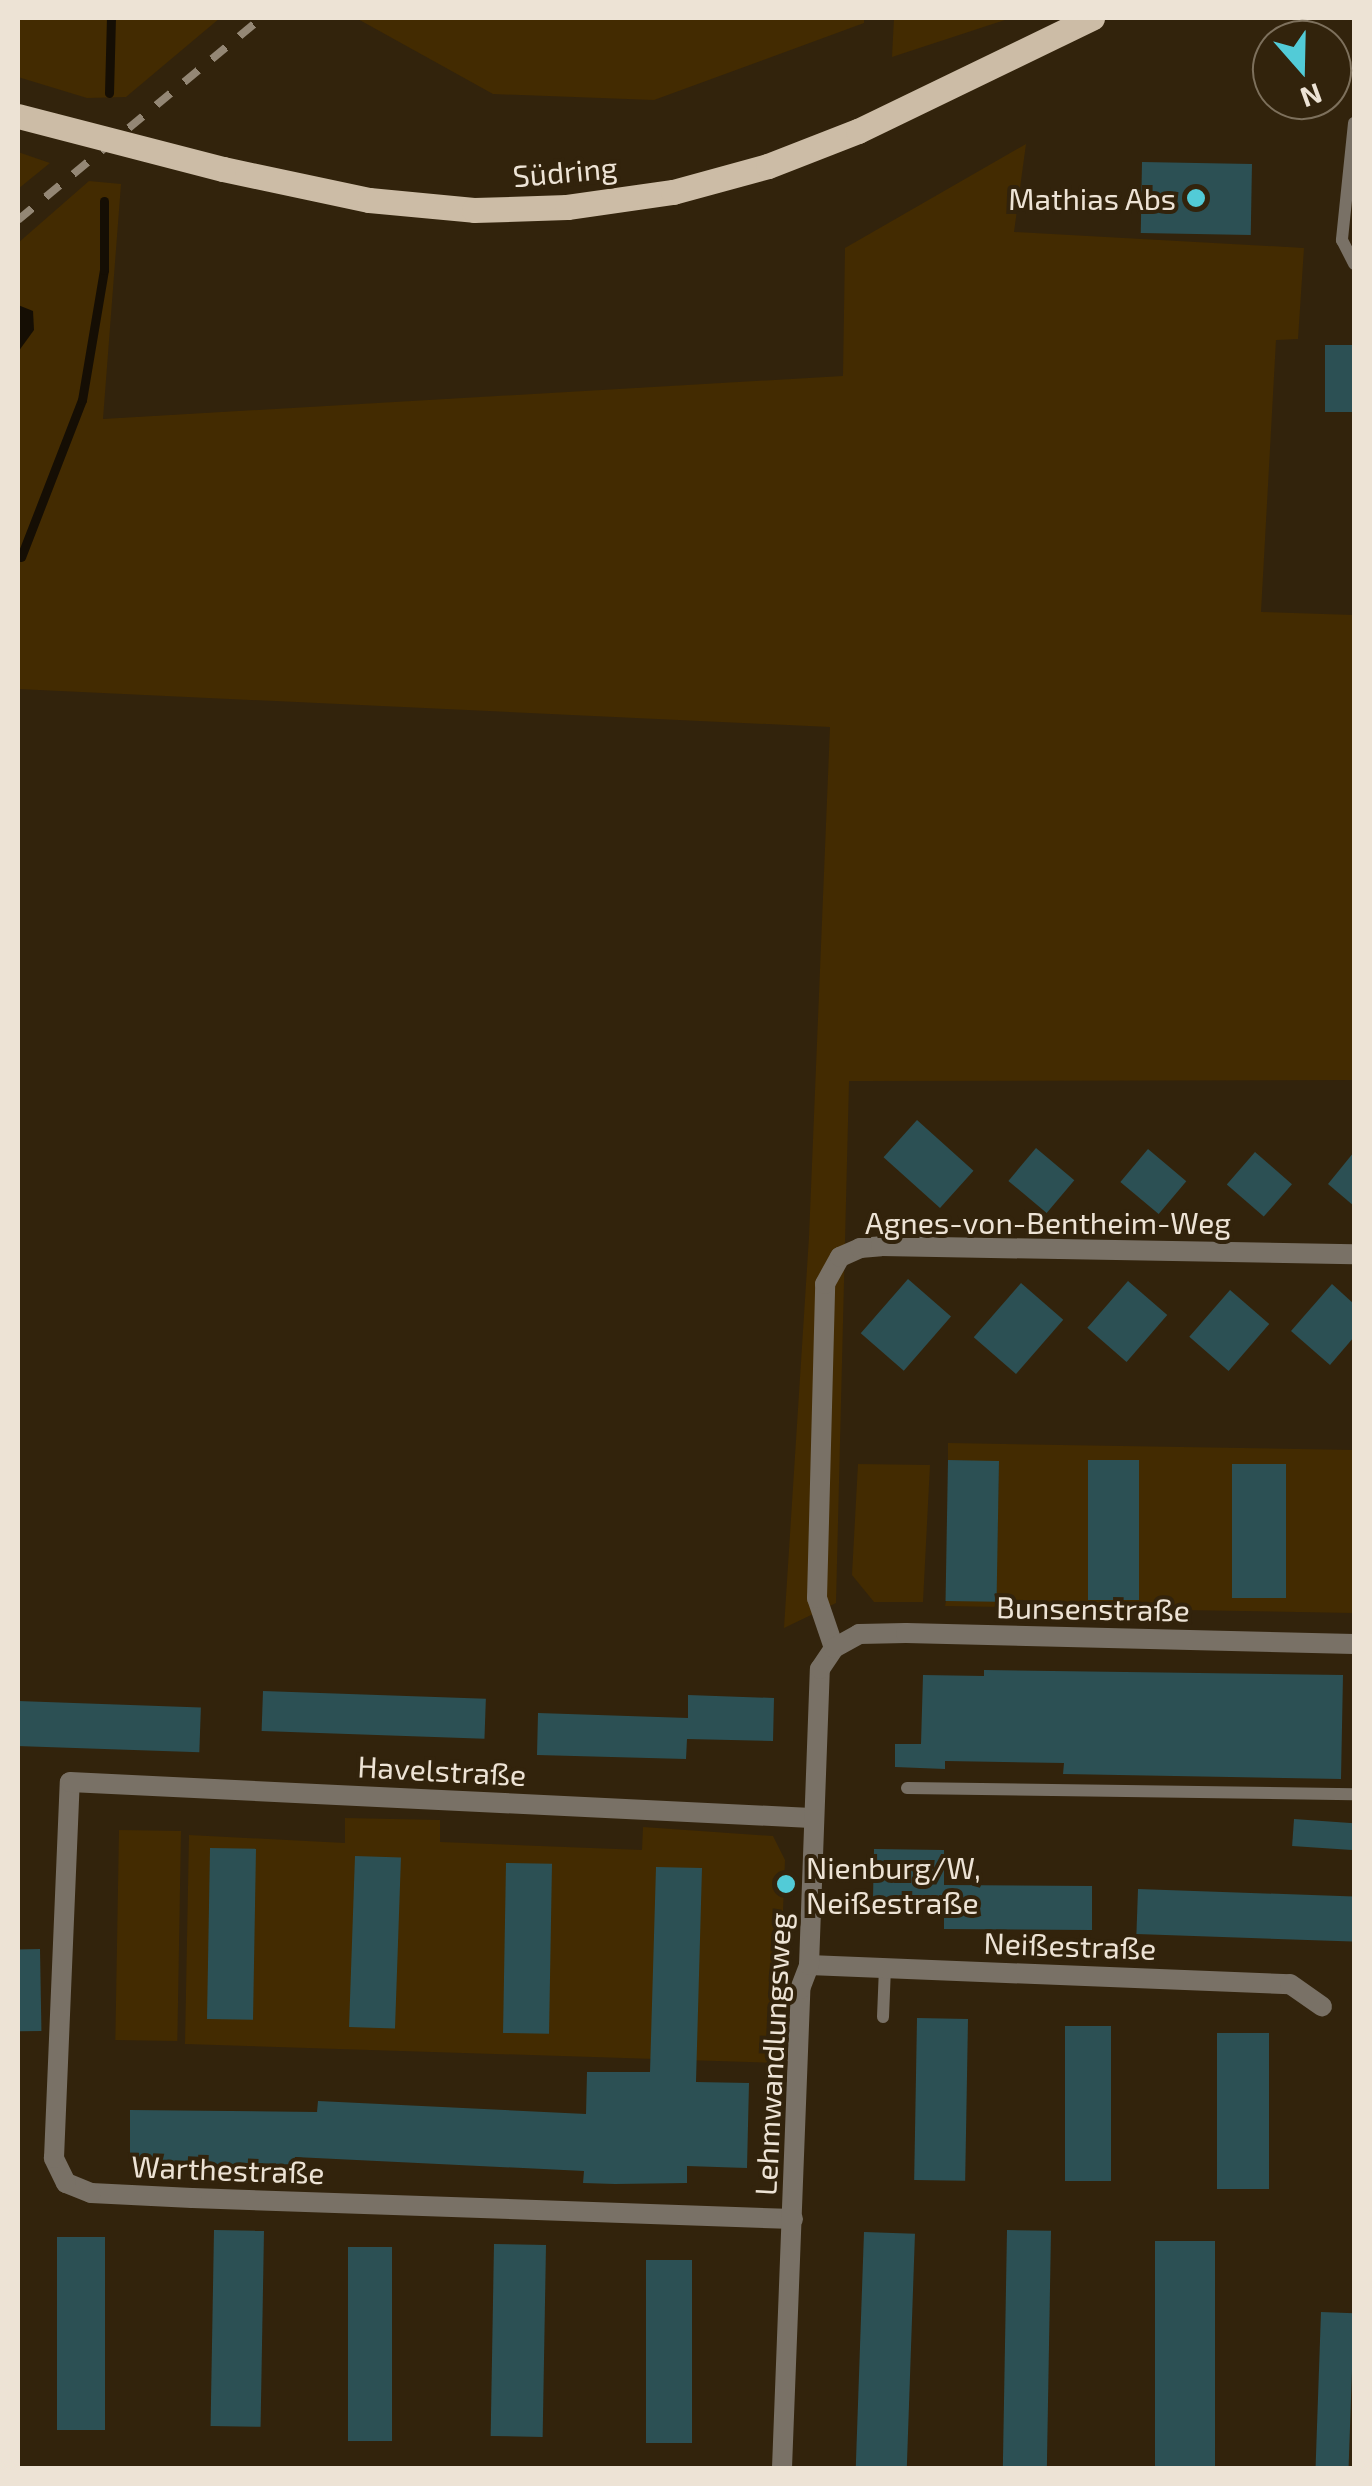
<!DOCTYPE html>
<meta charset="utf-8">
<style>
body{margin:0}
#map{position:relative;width:1372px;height:2486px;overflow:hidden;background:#32230c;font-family:"Exo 2",sans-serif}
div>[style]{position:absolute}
.green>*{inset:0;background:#432b01;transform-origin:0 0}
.water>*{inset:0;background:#150e04}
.stream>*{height:9px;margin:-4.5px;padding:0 4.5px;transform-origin:4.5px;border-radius:4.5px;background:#150e04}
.building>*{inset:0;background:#2c5054;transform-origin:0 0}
.lane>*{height:12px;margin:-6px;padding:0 6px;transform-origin:6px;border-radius:6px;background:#797166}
.street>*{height:20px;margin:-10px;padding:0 10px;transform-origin:10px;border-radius:10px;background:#797166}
.primary>*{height:25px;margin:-12.5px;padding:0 12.5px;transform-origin:12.5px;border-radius:12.5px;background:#ccbca6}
.rail>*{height:8px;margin-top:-4px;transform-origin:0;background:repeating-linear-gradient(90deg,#948775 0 18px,transparent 0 36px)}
.primary-bridge>*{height:25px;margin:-12.5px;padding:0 12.5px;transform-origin:12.5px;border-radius:12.5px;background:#ccbca6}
.dots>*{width:28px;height:28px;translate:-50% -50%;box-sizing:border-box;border:5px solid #32230c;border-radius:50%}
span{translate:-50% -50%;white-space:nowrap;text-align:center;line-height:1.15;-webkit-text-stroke:8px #32230c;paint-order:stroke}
.street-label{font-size:30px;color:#ede3d5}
.poi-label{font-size:30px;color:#ede3d5}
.right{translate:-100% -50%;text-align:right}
.left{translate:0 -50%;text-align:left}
.frame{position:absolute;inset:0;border:20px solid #ede3d5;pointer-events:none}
.north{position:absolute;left:1252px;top:20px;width:100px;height:100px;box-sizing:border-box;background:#32230c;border:2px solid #7d705c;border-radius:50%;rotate:160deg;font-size:28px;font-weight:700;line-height:40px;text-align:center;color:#ede3d5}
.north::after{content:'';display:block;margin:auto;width:35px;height:45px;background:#52cbd7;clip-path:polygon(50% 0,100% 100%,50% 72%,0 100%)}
</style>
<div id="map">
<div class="green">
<i style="clip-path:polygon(18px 18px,220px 18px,126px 97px,87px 98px,18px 77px)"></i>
<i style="clip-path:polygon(356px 18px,864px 18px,864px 23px,654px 100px,493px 94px)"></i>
<i style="clip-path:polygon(894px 18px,1011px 18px,892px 57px)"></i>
<i style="clip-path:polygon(1026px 144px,1014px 232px,1304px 248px,1298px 339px,1276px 340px,1261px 612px,1354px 615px,1354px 1080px,849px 1081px,836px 1603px,784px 1628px,809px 1237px,830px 727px,18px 689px,18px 243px,89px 181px,121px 184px,103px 419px,843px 376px,845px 248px)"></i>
<i style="clip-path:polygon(18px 152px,50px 163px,18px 189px)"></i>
<i style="clip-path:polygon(948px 1443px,1354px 1450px,1354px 1613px,945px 1606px,946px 1601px,996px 1601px,999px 1462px,948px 1460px)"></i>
<i style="clip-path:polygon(858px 1464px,930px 1465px,923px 1602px,874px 1602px,852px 1575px)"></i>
<i style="clip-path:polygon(345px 1818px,440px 1820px,440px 1842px,642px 1850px,643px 1827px,773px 1836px,785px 1860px,777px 2063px,185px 2044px,189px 1835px,345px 1843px)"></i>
<i style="left:119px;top:1830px;width:62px;height:210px;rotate:1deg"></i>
</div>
<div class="water">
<i style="clip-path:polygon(18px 305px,33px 311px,34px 330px,18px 352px)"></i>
</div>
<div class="stream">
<i style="left:109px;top:93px;width:75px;rotate:-88.5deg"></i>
<i style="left:21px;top:557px;width:168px;rotate:-68.8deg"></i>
<i style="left:82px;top:400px;width:132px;rotate:-80.4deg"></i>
<i style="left:104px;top:270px;width:69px;rotate:-90deg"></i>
</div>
<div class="building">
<i style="left:1142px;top:162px;width:110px;height:71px;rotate:1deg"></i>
<i style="left:1325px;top:345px;width:29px;height:67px"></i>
<i style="left:917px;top:1120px;width:76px;height:50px;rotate:42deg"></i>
<i style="left:1036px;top:1148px;width:50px;height:43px;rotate:40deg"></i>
<i style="left:1148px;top:1149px;width:50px;height:43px;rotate:40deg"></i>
<i style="left:1255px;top:1152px;width:49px;height:43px;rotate:41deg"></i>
<i style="clip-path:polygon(1354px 1152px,1354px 1206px,1328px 1184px)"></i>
<i style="left:908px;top:1279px;width:57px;height:72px;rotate:41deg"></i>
<i style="left:1128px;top:1281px;width:52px;height:62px;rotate:41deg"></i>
<i style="left:1021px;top:1283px;width:56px;height:72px;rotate:41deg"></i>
<i style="clip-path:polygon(1332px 1284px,1354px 1304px,1354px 1337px,1330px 1365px,1291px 1331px)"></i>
<i style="left:1230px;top:1290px;width:52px;height:62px;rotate:41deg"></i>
<i style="left:948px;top:1460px;width:51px;height:141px;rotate:1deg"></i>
<i style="left:1088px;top:1460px;width:51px;height:140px"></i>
<i style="left:1232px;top:1464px;width:54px;height:134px"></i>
<i style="clip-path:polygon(984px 1670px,1343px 1675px,1341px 1779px,1063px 1774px,1064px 1763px,945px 1761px,945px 1769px,895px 1767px,895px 1744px,921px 1744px,923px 1675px,984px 1676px)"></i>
<i style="left:263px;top:1691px;width:223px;height:40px;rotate:2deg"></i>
<i style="clip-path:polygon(688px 1695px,774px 1698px,773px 1741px,687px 1739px,686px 1759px,537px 1755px,538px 1713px,688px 1718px)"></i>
<i style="left:18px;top:1701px;width:183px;height:45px;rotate:2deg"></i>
<i style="left:1294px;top:1819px;width:60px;height:27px;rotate:4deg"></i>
<i style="left:210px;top:1848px;width:46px;height:171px;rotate:1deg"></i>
<i style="clip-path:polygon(874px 1849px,944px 1850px,944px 1885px,1092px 1886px,1092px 1930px,944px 1929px,944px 1899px,873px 1898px)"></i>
<i style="left:355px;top:1856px;width:46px;height:171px;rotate:2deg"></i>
<i style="left:506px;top:1863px;width:46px;height:170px;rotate:1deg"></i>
<i style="clip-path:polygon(656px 1867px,702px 1868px,696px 2082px,749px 2083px,747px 2168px,687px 2166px,687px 2183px,615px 2184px,583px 2183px,584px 2171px,295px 2157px,295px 2168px,130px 2166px,130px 2110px,317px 2112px,318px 2101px,586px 2114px,587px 2072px,650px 2072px)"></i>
<i style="left:1138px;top:1889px;width:216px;height:45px;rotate:2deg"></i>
<i style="left:40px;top:1949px;width:82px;height:22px;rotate:89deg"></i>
<i style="left:917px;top:2018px;width:51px;height:162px;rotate:1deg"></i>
<i style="left:1065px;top:2026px;width:46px;height:155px"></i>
<i style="left:1217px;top:2033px;width:52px;height:156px"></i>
<i style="left:214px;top:2230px;width:50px;height:196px;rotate:1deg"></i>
<i style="left:1007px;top:2230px;width:44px;height:238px;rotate:1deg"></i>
<i style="left:864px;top:2232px;width:51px;height:236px;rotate:2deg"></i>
<i style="left:57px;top:2237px;width:48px;height:193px"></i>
<i style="left:1155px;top:2241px;width:60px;height:227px"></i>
<i style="left:494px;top:2244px;width:52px;height:192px;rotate:1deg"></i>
<i style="left:348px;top:2247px;width:44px;height:194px"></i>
<i style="left:646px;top:2260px;width:46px;height:183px"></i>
<i style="left:1321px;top:2312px;width:33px;height:156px;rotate:2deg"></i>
</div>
<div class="lane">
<i style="left:1354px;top:123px;width:118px;rotate:95.9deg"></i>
<i style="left:1342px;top:240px;width:27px;rotate:63deg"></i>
<i style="left:907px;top:1788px;width:447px;rotate:0.8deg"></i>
<i style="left:883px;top:2017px;width:49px;rotate:-87.7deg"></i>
</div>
<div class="street">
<i style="left:834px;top:1648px;width:53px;rotate:-108.8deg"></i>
<i style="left:817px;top:1598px;width:314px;rotate:-88.5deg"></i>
<i style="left:825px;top:1284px;width:31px;rotate:-61deg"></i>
<i style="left:840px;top:1257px;width:22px;rotate:-24deg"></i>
<i style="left:860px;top:1248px;width:21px;rotate:-5deg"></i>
<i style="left:881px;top:1246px;width:473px;rotate:1deg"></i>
<i style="left:809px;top:1965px;width:481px;rotate:2.3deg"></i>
<i style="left:1290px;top:1984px;width:39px;rotate:35deg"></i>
<i style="left:793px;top:2219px;width:601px;rotate:-178deg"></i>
<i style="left:192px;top:2198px;width:101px;rotate:-177.2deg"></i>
<i style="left:91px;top:2193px;width:27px;rotate:-158deg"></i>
<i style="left:66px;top:2183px;width:28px;rotate:-116deg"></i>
<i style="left:54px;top:2158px;width:376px;rotate:-87.6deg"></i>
<i style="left:70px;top:1782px;width:742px;rotate:2.78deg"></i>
<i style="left:782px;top:2468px;width:479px;rotate:-87.8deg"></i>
<i style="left:800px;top:1989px;width:26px;rotate:-69deg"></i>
<i style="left:809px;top:1965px;width:296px;rotate:-87.9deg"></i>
<i style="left:820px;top:1669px;width:25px;rotate:-56deg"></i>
<i style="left:834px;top:1648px;width:29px;rotate:-29deg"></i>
<i style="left:859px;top:1634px;width:47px;rotate:-1.2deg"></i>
<i style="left:906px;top:1633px;width:448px;rotate:1.4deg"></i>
</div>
<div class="primary">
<i style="left:223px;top:169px;width:149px;rotate:12deg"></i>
<i style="left:369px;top:200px;width:105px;rotate:5.4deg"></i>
<i style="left:474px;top:210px;width:93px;rotate:-1.8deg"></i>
<i style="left:567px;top:207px;width:107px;rotate:-8.1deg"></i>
<i style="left:673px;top:192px;width:98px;rotate:-15.3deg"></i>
<i style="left:768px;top:166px;width:97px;rotate:-21.3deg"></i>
<i style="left:858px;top:131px;width:260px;rotate:-25.8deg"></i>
</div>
<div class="rail">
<i style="left:18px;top:220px;width:316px;rotate:-39.7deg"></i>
</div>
<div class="primary-bridge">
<i style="left:18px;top:116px;width:212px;rotate:14.5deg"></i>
</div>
<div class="dots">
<i style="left:1196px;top:198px;background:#52cbd7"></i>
<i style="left:786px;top:1884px;background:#52cbd7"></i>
</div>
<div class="street-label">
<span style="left:565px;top:171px;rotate:-5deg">Südring</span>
<span style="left:1048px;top:1222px">Agnes-von-Bentheim-Weg</span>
<span style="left:1093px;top:1608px;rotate:1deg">Bunsenstraße</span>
<span style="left:442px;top:1770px;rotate:3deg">Havelstraße</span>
<span style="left:1070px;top:1945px;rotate:2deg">Neißestraße</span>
<span style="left:772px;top:2054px;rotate:-87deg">Lehmwandlungsweg</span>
<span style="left:228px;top:2169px;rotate:2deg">Warthestraße</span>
</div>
<div class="poi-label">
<span class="right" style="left:1176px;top:198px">Mathias Abs</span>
<span class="left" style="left:806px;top:1884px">Nienburg/W,<br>Neißestraße</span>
</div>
<div class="frame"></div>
<div class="north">N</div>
</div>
